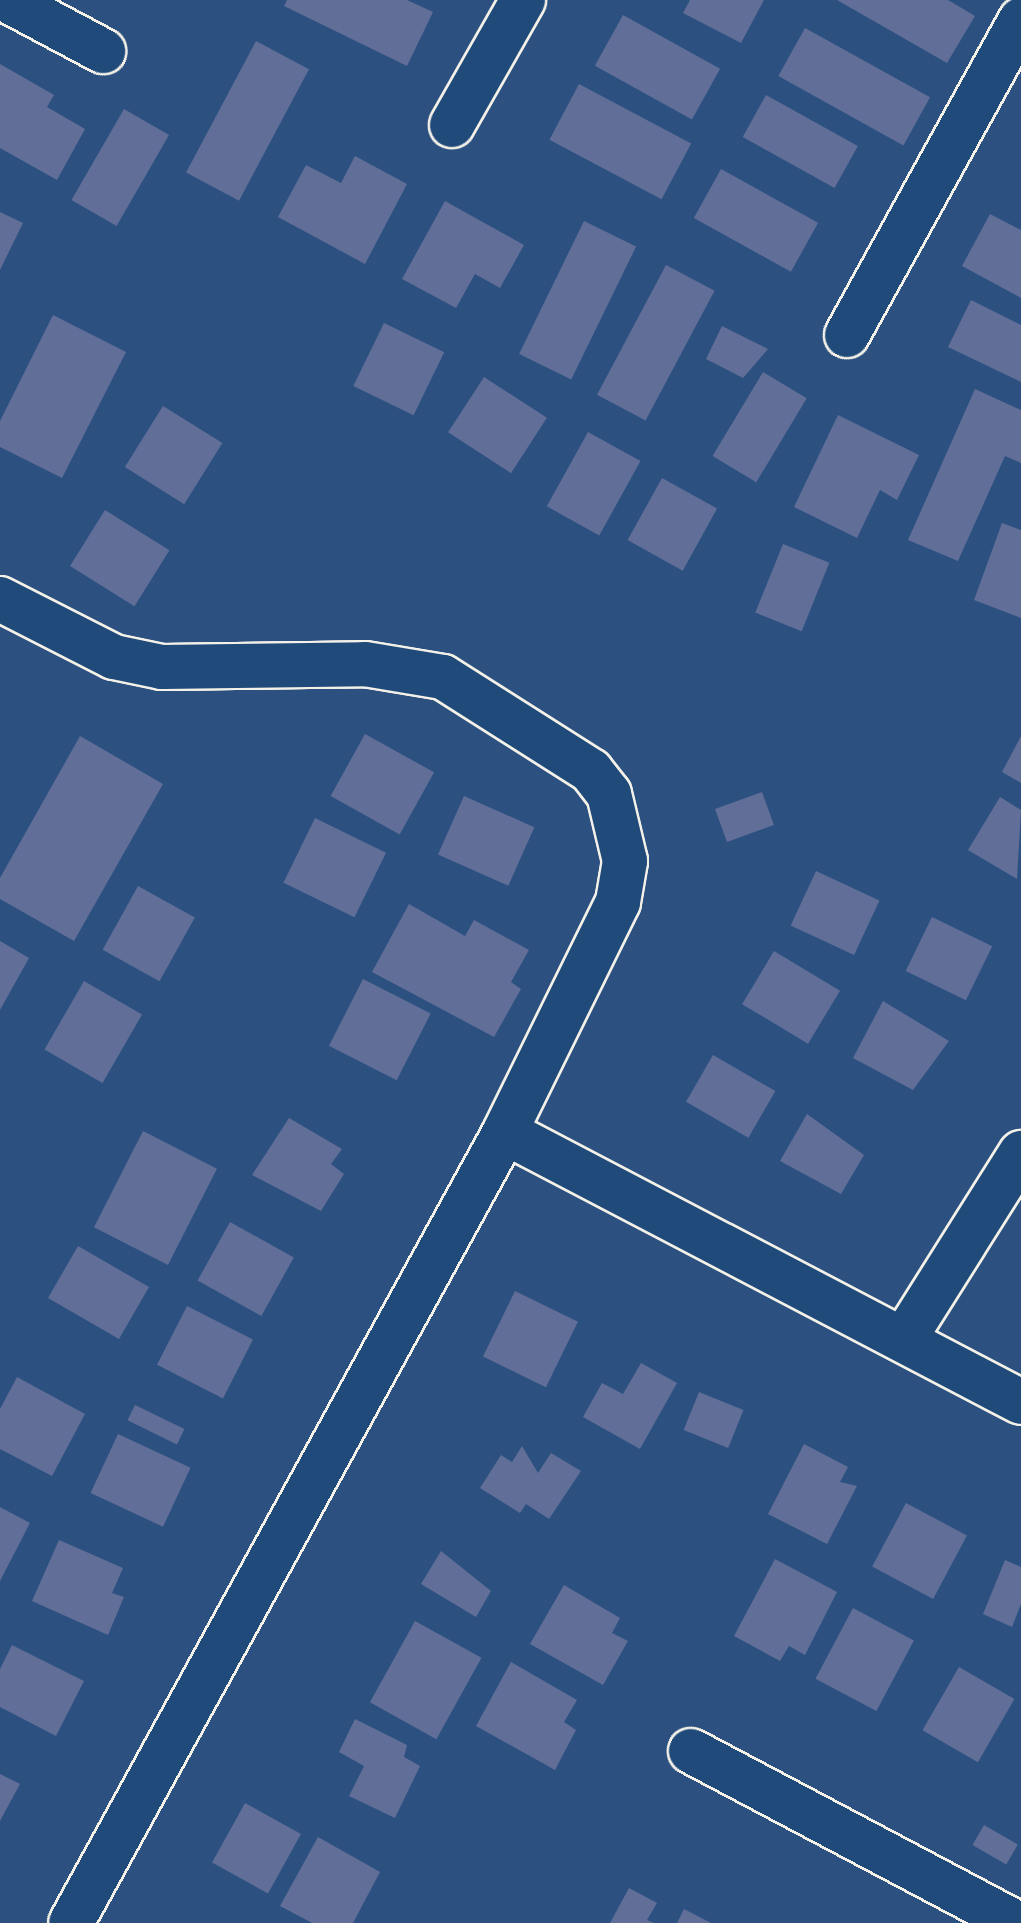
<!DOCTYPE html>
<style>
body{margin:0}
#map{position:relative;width:1021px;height:1923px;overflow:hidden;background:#2c5180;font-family:Pangolin,sans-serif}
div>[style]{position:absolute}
.building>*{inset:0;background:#616e98;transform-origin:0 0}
.roads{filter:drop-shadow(2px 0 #f4f1e8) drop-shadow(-2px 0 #f4f1e8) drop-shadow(0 2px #f4f1e8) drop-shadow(0 -2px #f4f1e8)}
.minor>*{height:44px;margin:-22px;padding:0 22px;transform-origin:22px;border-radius:22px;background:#1f4a7a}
span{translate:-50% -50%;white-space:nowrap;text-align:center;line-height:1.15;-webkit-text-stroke:7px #1f4a7a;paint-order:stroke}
</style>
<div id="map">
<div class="building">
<i style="clip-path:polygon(287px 0,407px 0,433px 12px,407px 66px,284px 6px)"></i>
<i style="clip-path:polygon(690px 0,764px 0,741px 43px,683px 13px)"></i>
<i style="clip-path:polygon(837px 0,948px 0,975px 16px,947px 63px)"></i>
<i style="left:623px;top:15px;width:111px;height:58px;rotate:29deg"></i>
<i style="left:805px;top:28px;width:143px;height:55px;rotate:29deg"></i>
<i style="left:256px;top:41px;width:60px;height:149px;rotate:28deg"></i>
<i style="clip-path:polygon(0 64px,54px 95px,47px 107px,85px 129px,57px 180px,0 148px)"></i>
<i style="left:579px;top:84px;width:127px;height:63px;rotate:28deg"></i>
<i style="left:766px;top:95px;width:105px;height:48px;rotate:29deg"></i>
<i style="left:124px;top:109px;width:52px;height:105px;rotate:30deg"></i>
<i style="clip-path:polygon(355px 156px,407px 184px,365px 264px,278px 217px,306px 165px,341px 183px)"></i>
<i style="left:721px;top:169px;width:111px;height:56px;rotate:29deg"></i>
<i style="clip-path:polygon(445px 201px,524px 245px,500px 288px,475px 274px,456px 308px,402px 279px)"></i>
<i style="clip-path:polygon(0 212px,23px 223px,0 270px)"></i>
<i style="clip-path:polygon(990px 214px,1021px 230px,1021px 298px,962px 266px)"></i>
<i style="left:584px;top:221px;width:58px;height:148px;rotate:26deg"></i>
<i style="left:666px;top:265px;width:55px;height:147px;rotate:28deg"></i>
<i style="clip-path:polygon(971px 300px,1021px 325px,1021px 382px,948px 347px)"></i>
<i style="clip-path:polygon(53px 315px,126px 352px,62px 478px,0 447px,0 421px)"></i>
<i style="left:384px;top:323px;width:67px;height:70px;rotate:26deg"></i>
<i style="clip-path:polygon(722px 326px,768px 349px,743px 378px,706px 359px)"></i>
<i style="left:763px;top:372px;width:51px;height:98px;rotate:31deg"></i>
<i style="left:484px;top:377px;width:75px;height:66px;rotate:33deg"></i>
<i style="clip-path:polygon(975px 389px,1021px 410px,1021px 463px,1005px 456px,958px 561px,908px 540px)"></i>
<i style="left:163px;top:406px;width:70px;height:72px;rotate:32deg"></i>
<i style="clip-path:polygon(838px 415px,919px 455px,897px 500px,880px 490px,857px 538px,794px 507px)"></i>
<i style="left:588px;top:432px;width:60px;height:85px;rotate:29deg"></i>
<i style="left:662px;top:478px;width:63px;height:71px;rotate:29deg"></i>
<i style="left:105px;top:510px;width:76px;height:66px;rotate:32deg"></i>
<i style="clip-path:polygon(1002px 523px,1021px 530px,1021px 618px,974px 600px)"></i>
<i style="left:783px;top:544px;width:50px;height:74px;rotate:22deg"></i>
<i style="left:365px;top:734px;width:79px;height:71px;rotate:29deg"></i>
<i style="clip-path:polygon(80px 736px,163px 784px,74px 941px,0 899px,0 878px)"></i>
<i style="clip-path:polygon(1021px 736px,1021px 783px,1002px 772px)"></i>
<i style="left:762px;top:792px;width:35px;height:50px;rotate:70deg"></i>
<i style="left:464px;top:796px;width:77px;height:64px;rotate:24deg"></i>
<i style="clip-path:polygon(1000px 797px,1021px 810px,1017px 879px,968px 850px)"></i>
<i style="left:315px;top:818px;width:79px;height:72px;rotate:26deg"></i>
<i style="left:816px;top:871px;width:70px;height:60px;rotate:25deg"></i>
<i style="left:138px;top:886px;width:65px;height:73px;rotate:29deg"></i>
<i style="clip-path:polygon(409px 904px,465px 936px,474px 920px,529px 950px,511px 982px,521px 989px,494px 1037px,372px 972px)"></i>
<i style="left:932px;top:917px;width:67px;height:60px;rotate:26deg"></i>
<i style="clip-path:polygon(0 941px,29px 958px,0 1010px)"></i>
<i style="left:774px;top:951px;width:77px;height:62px;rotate:31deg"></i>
<i style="left:363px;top:979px;width:76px;height:75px;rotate:27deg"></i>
<i style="left:84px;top:981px;width:67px;height:79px;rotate:30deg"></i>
<i style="clip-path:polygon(883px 1001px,949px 1041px,913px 1090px,853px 1058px)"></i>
<i style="left:713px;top:1055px;width:72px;height:54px;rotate:30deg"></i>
<i style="clip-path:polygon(807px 1114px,864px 1155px,841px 1194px,780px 1161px)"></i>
<i style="clip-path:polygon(289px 1118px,342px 1149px,331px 1164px,344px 1174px,321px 1211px,252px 1175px)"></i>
<i style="left:143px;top:1131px;width:83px;height:108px;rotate:27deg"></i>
<i style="left:230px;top:1222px;width:73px;height:67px;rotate:29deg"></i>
<i style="left:78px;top:1246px;width:82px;height:60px;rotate:30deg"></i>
<i style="left:515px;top:1291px;width:70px;height:73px;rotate:26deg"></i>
<i style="left:187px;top:1306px;width:74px;height:66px;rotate:27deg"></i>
<i style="clip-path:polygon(641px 1363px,677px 1383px,640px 1449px,583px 1417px,602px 1383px,623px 1394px)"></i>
<i style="clip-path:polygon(17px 1377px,85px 1414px,52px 1476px,0 1449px,0 1409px)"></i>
<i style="left:699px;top:1392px;width:48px;height:41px;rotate:22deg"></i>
<i style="left:135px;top:1405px;width:55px;height:17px;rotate:26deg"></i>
<i style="left:118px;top:1434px;width:80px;height:65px;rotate:25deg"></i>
<i style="clip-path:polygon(804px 1444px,848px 1467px,840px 1482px,857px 1486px,827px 1544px,768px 1514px)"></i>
<i style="clip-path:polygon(522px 1446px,538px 1473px,551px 1453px,581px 1471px,549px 1519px,526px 1504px,520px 1513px,480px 1488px,501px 1455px,512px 1462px)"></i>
<i style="left:906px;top:1503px;width:69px;height:72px;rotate:28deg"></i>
<i style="clip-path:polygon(0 1507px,30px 1523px,0 1581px)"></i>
<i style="clip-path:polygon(59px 1540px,123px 1568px,112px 1593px,124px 1597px,108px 1635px,32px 1601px)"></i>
<i style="clip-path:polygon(441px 1551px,491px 1591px,476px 1617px,421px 1584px)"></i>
<i style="clip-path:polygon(775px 1559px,837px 1592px,805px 1655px,789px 1646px,780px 1661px,734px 1636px)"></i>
<i style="clip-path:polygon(1005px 1560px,1021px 1567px,1021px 1604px,1012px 1627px,983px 1614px)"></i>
<i style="clip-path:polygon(564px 1585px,620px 1618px,612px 1633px,628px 1641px,603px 1685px,530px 1644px)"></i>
<i style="left:853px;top:1608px;width:69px;height:80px;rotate:28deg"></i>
<i style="left:415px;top:1621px;width:76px;height:93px;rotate:29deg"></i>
<i style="clip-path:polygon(12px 1645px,84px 1681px,56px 1736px,0 1707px,0 1669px)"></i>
<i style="clip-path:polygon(511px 1662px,577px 1700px,564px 1722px,576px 1730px,555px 1770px,476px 1726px)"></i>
<i style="left:959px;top:1667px;width:64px;height:73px;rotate:30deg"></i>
<i style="clip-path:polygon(355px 1719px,407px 1745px,404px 1757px,420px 1766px,395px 1818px,349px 1796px,364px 1766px,339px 1752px)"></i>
<i style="clip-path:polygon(0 1774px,20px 1784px,0 1821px)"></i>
<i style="left:245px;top:1803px;width:64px;height:68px;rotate:29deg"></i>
<i style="left:984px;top:1825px;width:39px;height:23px;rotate:30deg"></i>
<i style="clip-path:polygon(318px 1837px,380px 1872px,353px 1923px,312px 1923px,280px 1906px)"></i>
<i style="clip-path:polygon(629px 1888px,657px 1903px,647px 1920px,654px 1923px,610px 1923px)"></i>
<i style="clip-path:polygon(684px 1909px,711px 1923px,677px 1923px)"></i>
</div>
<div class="roads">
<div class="minor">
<i style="left:7px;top:0;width:109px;rotate:28deg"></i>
<i style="left:452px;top:125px;width:144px;rotate:-60.4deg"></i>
<i style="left:847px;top:335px;width:360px;rotate:-61.1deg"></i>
<i style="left:0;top:599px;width:128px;rotate:27deg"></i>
<i style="left:114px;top:657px;width:49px;rotate:11.8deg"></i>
<i style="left:162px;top:667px;width:203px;rotate:-0.8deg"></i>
<i style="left:365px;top:664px;width:79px;rotate:9.5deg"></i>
<i style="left:443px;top:677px;width:175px;rotate:32.4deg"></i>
<i style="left:591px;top:771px;width:29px;rotate:52deg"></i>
<i style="left:609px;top:794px;width:69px;rotate:76.6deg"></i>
<i style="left:625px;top:861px;width:42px;rotate:99.7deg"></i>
<i style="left:618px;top:902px;width:256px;rotate:116.2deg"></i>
<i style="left:505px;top:1132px;width:902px;rotate:118.75deg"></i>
<i style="left:505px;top:1132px;width:582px;rotate:27.62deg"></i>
<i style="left:904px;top:1339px;width:220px;rotate:-57.8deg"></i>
<i style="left:691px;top:1751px;width:368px;rotate:27.9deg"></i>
</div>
</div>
</div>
